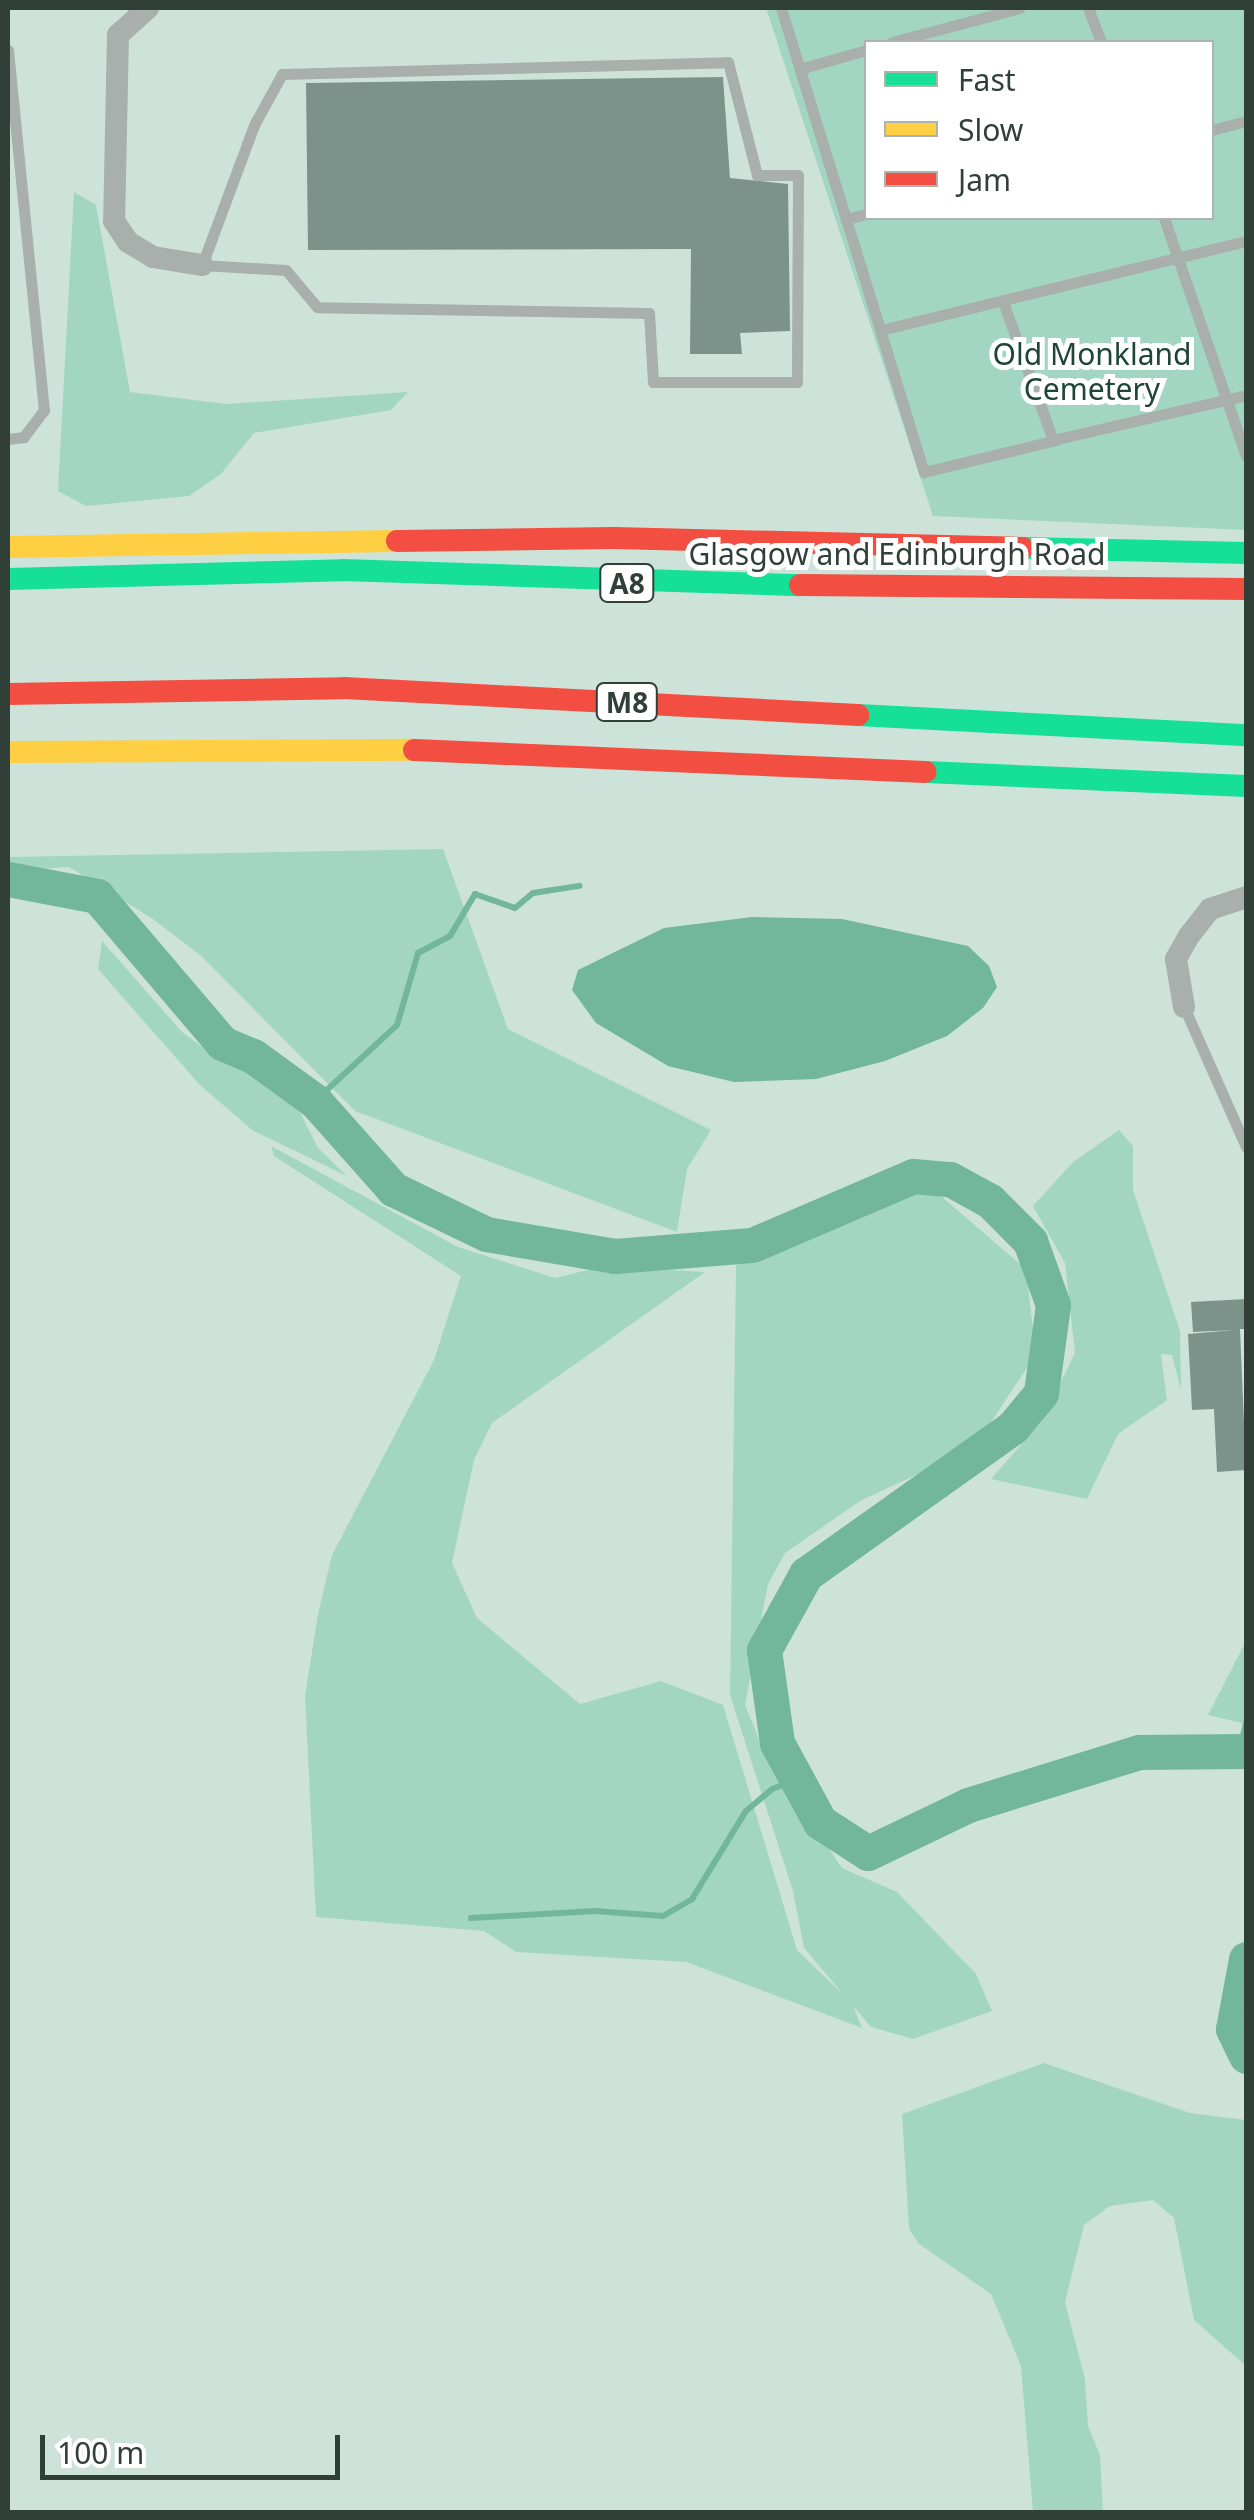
<!DOCTYPE html>
<style>
body{margin:0}
#map{position:relative;width:1254px;height:2520px;overflow:hidden;background:#cde3da;font-family:"Noto Sans",sans-serif}
div>[style]{position:absolute}
.green>*{inset:0;background:#a3d6c2}
.water>*{inset:0;background:#71b69d}
.stream>*{height:6px;margin:-3px;padding:0 3px;transform-origin:3px;border-radius:3px;background:#71b69d}
.river>*{height:35px;margin:-17.5px;padding:0 17.5px;transform-origin:17.5px;border-radius:17.5px;background:#71b69d}
.building>*{inset:0;background:#7c938b}
.lane>*{height:11px;margin:-5.5px;padding:0 5.5px;transform-origin:5.5px;border-radius:5.5px;background:#a8afac}
.street>*{height:22px;margin:-11px;padding:0 11px;transform-origin:11px;border-radius:11px;background:#a8afac}
.fast>*{height:22px;margin:-11px;padding:0 11px;transform-origin:11px;border-radius:11px;background:#16e098}
.slow>*{height:22px;margin:-11px;padding:0 11px;transform-origin:11px;border-radius:11px;background:#ffcf43}
.jam>*{height:22px;margin:-11px;padding:0 11px;transform-origin:11px;border-radius:11px;background:#f24e42}
span{translate:-50% -50%;white-space:nowrap;text-align:center;line-height:1.15;-webkit-text-stroke:10px #fff;paint-order:stroke}
.shield-label span{padding:2px 8px;background:#fff;border:2px solid;border-radius:8px;-webkit-text-stroke-width:0}
.shield-label{font-size:28px;color:#304039;font-weight:700}
.park-label{font-size:30px;color:#1e4537}
.street-label{font-size:30px;color:#304039}
.frame{position:absolute;inset:0;border:10px solid #304039;pointer-events:none}
.legend{position:absolute;left:864px;top:40px;width:350px;height:180px;box-sizing:border-box;background:#fff;border:2px solid #acb3b0;margin:0;padding:12px 18px;list-style:none;font-size:30px;color:#304039}
.legend li{display:flex;align-items:center;gap:20px;height:50px}
.legend b{width:50px;border:2px solid #acb3b0}
.scale{position:absolute;left:40px;top:2435px;width:300px;height:45px;box-sizing:border-box;border:5px solid #304039;border-top:0;padding-left:12px;font-size:30px;line-height:35px;white-space:nowrap;color:#304039;-webkit-text-stroke:8px #fff;paint-order:stroke}
</style>
<div id="map">
<div class="green">
<i style="clip-path:polygon(evenodd,766px 8px,1246px 8px,1246px 530px,933px 516px,766px 8px,866px 42px,1212px 42px,1212px 218px,866px 218px,866px 42px)"></i>
<i style="clip-path:polygon(74px 192px,96px 205px,130px 392px,226px 404px,408px 392px,391px 410px,254px 433px,221px 474px,189px 496px,86px 506px,58px 491px)"></i>
<i style="clip-path:polygon(443px 849px,508px 1029px,711px 1130px,687px 1169px,677px 1232px,355px 1111px,200px 955px,153px 919px,69px 867px,8px 871px,8px 857px)"></i>
<i style="clip-path:polygon(102px 941px,182px 1032px,220px 1060px,265px 1077px,298px 1108px,318px 1148px,347px 1176px,252px 1130px,199px 1084px,98px 969px)"></i>
<i style="clip-path:polygon(1119px 1130px,1133px 1146px,1133px 1190px,1180px 1331px,1181px 1390px,1172px 1355px,1161px 1354px,1167px 1400px,1118px 1434px,1087px 1499px,991px 1479px,1042px 1421px,1075px 1353px,1065px 1263px,1033px 1206px,1073px 1162px)"></i>
<i style="clip-path:polygon(271px 1146px,458px 1247px,555px 1278px,604px 1266px,705px 1272px,492px 1423px,474px 1460px,452px 1563px,477px 1618px,580px 1704px,661px 1681px,723px 1705px,797px 1950px,852px 2003px,862px 2028px,686px 1962px,516px 1952px,484px 1931px,316px 1917px,305px 1696px,318px 1614px,332px 1555px,434px 1360px,461px 1276px,274px 1156px)"></i>
<i style="clip-path:polygon(915px 1189px,942px 1197px,1026px 1269px,1036px 1354px,986px 1430px,957px 1456px,860px 1501px,785px 1553px,768px 1584px,745px 1705px,764px 1751px,842px 1868px,897px 1892px,976px 1974px,992px 2011px,913px 2039px,871px 2027px,804px 1948px,793px 1891px,730px 1695px,736px 1265px)"></i>
<i style="clip-path:polygon(1246px 1641px,1246px 1724px,1208px 1715px)"></i>
<i style="clip-path:polygon(1044px 2063px,1190px 2113px,1246px 2120px,1246px 2366px,1194px 2320px,1174px 2218px,1153px 2200px,1110px 2206px,1084px 2225px,1065px 2302px,1085px 2379px,1088px 2426px,1100px 2455px,1103px 2512px,1033px 2512px,1021px 2366px,991px 2294px,919px 2244px,909px 2229px,902px 2114px)"></i>
</div>
<div class="water">
<i style="clip-path:polygon(752px 917px,842px 919px,968px 946px,989px 966px,997px 987px,983px 1008px,947px 1036px,885px 1061px,816px 1079px,734px 1082px,668px 1066px,596px 1023px,572px 990px,578px 970px,664px 928px)"></i>
</div>
<div class="stream">
<i style="left:315px;top:1101px;width:112px;rotate:-42.8deg"></i>
<i style="left:397px;top:1025px;width:75px;rotate:-73.7deg"></i>
<i style="left:418px;top:953px;width:36px;rotate:-28deg"></i>
<i style="left:450px;top:936px;width:49px;rotate:-59.2deg"></i>
<i style="left:475px;top:894px;width:42px;rotate:19.3deg"></i>
<i style="left:515px;top:908px;width:23px;rotate:-40deg"></i>
<i style="left:533px;top:893px;width:47px;rotate:-8.7deg"></i>
<i style="left:1240px;top:1749px;width:28px;rotate:-77deg"></i>
<i style="left:471px;top:1918px;width:124px;rotate:-3.2deg"></i>
<i style="left:595px;top:1911px;width:68px;rotate:4.2deg"></i>
<i style="left:663px;top:1916px;width:34px;rotate:-30deg"></i>
<i style="left:692px;top:1899px;width:103px;rotate:-58.5deg"></i>
<i style="left:746px;top:1811px;width:34px;rotate:-40deg"></i>
<i style="left:772px;top:1789px;width:26px;rotate:-21deg"></i>
</div>
<div class="river">
<i style="left:8px;top:879px;width:91px;rotate:10.8deg"></i>
<i style="left:97px;top:896px;width:193px;rotate:49.6deg"></i>
<i style="left:222px;top:1043px;width:34px;rotate:23deg"></i>
<i style="left:253px;top:1056px;width:77px;rotate:36deg"></i>
<i style="left:315px;top:1101px;width:118px;rotate:48.4deg"></i>
<i style="left:393px;top:1189px;width:103px;rotate:25.8deg"></i>
<i style="left:486px;top:1234px;width:131px;rotate:9.7deg"></i>
<i style="left:615px;top:1256px;width:137px;rotate:-4.6deg"></i>
<i style="left:752px;top:1245px;width:175px;rotate:-23.2deg"></i>
<i style="left:913px;top:1176px;width:37px;rotate:5deg"></i>
<i style="left:950px;top:1179px;width:46px;rotate:28.8deg"></i>
<i style="left:990px;top:1201px;width:57px;rotate:45deg"></i>
<i style="left:1030px;top:1241px;width:68px;rotate:70.2deg"></i>
<i style="left:1053px;top:1305px;width:89px;rotate:97.8deg"></i>
<i style="left:1041px;top:1393px;width:44px;rotate:129.5deg"></i>
<i style="left:1013px;top:1427px;width:254px;rotate:144.6deg"></i>
<i style="left:806px;top:1574px;width:87px;rotate:118.9deg"></i>
<i style="left:764px;top:1650px;width:94px;rotate:82deg"></i>
<i style="left:777px;top:1743px;width:90px;rotate:61.4deg"></i>
<i style="left:820px;top:1822px;width:57px;rotate:32.9deg"></i>
<i style="left:868px;top:1853px;width:111px;rotate:-25.6deg"></i>
<i style="left:968px;top:1805px;width:179px;rotate:-17.2deg"></i>
<i style="left:1139px;top:1752px;width:107px;rotate:-0.5deg"></i>
<i style="left:1246px;top:1959px;width:71px;rotate:100.5deg"></i>
<i style="left:1233px;top:2029px;width:30px;rotate:64deg"></i>
</div>
<div class="building">
<i style="clip-path:polygon(723px 77px,730px 178px,788px 184px,790px 331px,740px 333px,742px 354px,690px 354px,691px 249px,308px 250px,306px 83px)"></i>
<i style="clip-path:polygon(1246px 1299px,1246px 1329px,1240px 1329px,1246px 1470px,1217px 1472px,1214px 1409px,1192px 1410px,1188px 1334px,1235px 1330px,1193px 1332px,1191px 1302px)"></i>
</div>
<div class="lane">
<i style="left:781px;top:8px;width:221px;rotate:72.9deg"></i>
<i style="left:1088px;top:8px;width:36px;rotate:69deg"></i>
<i style="left:892px;top:42px;width:132px;rotate:-14.9deg"></i>
<i style="left:8px;top:50px;width:362px;rotate:84.3deg"></i>
<i style="left:44px;top:410px;width:34px;rotate:127deg"></i>
<i style="left:24px;top:437px;width:16px;rotate:173deg"></i>
<i style="left:728px;top:62px;width:117px;rotate:75.6deg"></i>
<i style="left:757px;top:175px;width:41px"></i>
<i style="left:798px;top:175px;width:207px;rotate:90.3deg"></i>
<i style="left:797px;top:382px;width:144px;rotate:180deg"></i>
<i style="left:653px;top:382px;width:69px;rotate:-93.3deg"></i>
<i style="left:649px;top:313px;width:332px;rotate:-179deg"></i>
<i style="left:317px;top:307px;width:48px;rotate:-130deg"></i>
<i style="left:286px;top:270px;width:84px;rotate:-176.6deg"></i>
<i style="left:202px;top:265px;width:149px;rotate:-69.6deg"></i>
<i style="left:254px;top:125px;width:58px;rotate:-61.2deg"></i>
<i style="left:282px;top:74px;width:446px;rotate:-1.5deg"></i>
<i style="left:803px;top:68px;width:66px;rotate:-15.9deg"></i>
<i style="left:1212px;top:130px;width:35px;rotate:-15deg"></i>
<i style="left:866px;top:214px;width:21px;rotate:166deg"></i>
<i style="left:846px;top:219px;width:265px;rotate:72.9deg"></i>
<i style="left:924px;top:472px;width:136px;rotate:-13.6deg"></i>
<i style="left:1164px;top:218px;width:252px;rotate:71deg"></i>
<i style="left:1003px;top:302px;width:147px;rotate:70.1deg"></i>
<i style="left:1053px;top:440px;width:198px;rotate:-13.1deg"></i>
<i style="left:885px;top:329px;width:372px;rotate:-13.7deg"></i>
<i style="left:1184px;top:1007px;width:153px;rotate:66.1deg"></i>
</div>
<div class="street">
<i style="left:148px;top:8px;width:40px;rotate:138deg"></i>
<i style="left:118px;top:35px;width:186px;rotate:91.2deg"></i>
<i style="left:114px;top:221px;width:25px;rotate:56deg"></i>
<i style="left:128px;top:242px;width:29px;rotate:31deg"></i>
<i style="left:153px;top:257px;width:50px;rotate:9.3deg"></i>
<i style="left:1184px;top:1007px;width:49px;rotate:-99.5deg"></i>
<i style="left:1176px;top:959px;width:26px;rotate:-61deg"></i>
<i style="left:1189px;top:936px;width:34px;rotate:-52deg"></i>
<i style="left:1210px;top:909px;width:38px;rotate:-18deg"></i>
</div>
<div class="fast">
<i style="left:1023px;top:548px;width:223px;rotate:1.3deg"></i>
<i style="left:8px;top:579px;width:335px;rotate:-1.5deg"></i>
<i style="left:343px;top:570px;width:457px;rotate:1.9deg"></i>
<i style="left:858px;top:715px;width:389px;rotate:3deg"></i>
<i style="left:926px;top:772px;width:320px;rotate:2.5deg"></i>
</div>
<div class="slow">
<i style="left:8px;top:547px;width:389px;rotate:-0.9deg"></i>
<i style="left:8px;top:752px;width:406px;rotate:-0.3deg"></i>
</div>
<div class="jam">
<i style="left:397px;top:541px;width:217px;rotate:-0.8deg"></i>
<i style="left:614px;top:538px;width:409px;rotate:1.4deg"></i>
<i style="left:800px;top:585px;width:446px;rotate:0.5deg"></i>
<i style="left:8px;top:694px;width:336px;rotate:-1deg"></i>
<i style="left:344px;top:688px;width:515px;rotate:3.01deg"></i>
<i style="left:414px;top:750px;width:512px;rotate:2.46deg"></i>
</div>
<div class="shield-label">
<span style="left:627px;top:583px">A8</span>
<span style="left:627px;top:702px">M8</span>
</div>
<div class="park-label">
<span style="left:1092px;top:371px">Old Monkland<br>Cemetery</span>
</div>
<div class="street-label">
<span style="left:897px;top:554px">Glasgow and Edinburgh Road</span>
</div>
<div class="frame"></div>
<ul class="legend">
<li><b style="height:12px;background:#16e098"></b>Fast</li>
<li><b style="height:12px;background:#ffcf43"></b>Slow</li>
<li><b style="height:12px;background:#f24e42"></b>Jam</li>
</ul>
<div class="scale">100 m</div>
</div>
